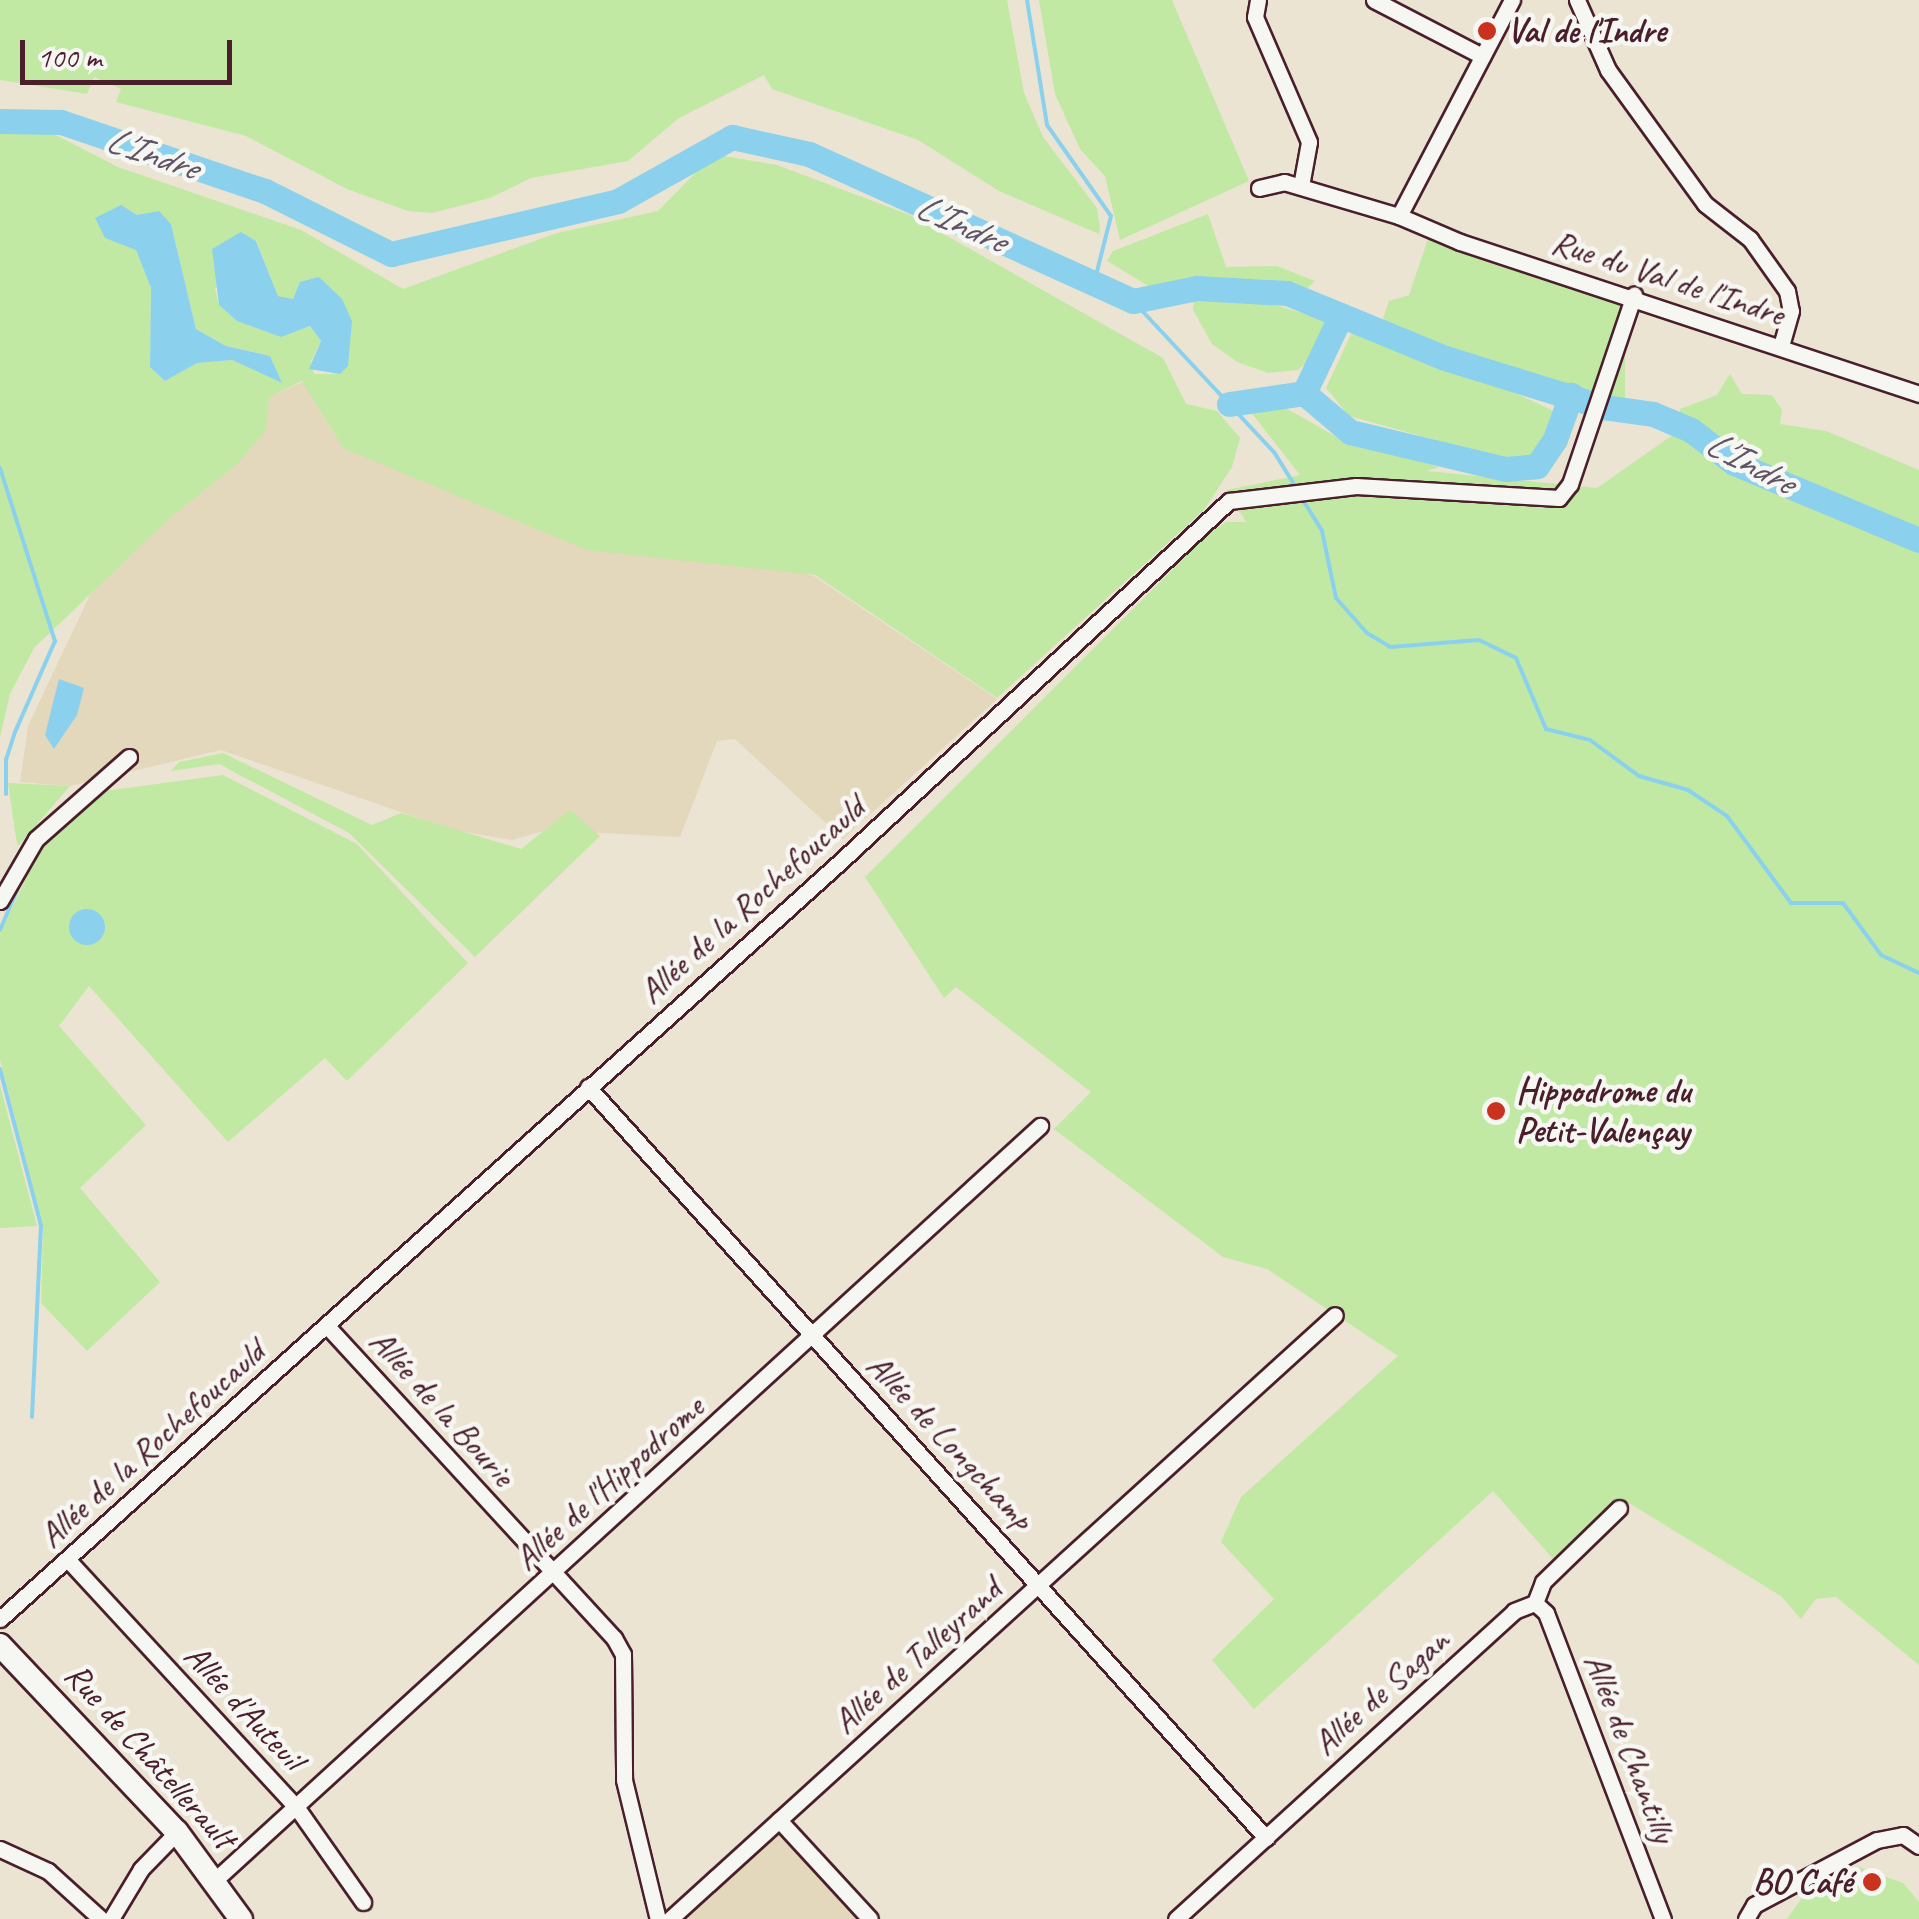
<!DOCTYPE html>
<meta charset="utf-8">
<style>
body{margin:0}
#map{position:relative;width:1919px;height:1919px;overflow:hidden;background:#ebe4d2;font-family:Caveat,sans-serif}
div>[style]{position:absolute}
.built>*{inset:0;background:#e3d7bc}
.green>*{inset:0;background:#c1e9a4}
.water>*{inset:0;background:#8bd1ed}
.round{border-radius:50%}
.stream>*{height:4px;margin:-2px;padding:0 2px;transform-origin:2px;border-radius:2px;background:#8bd1ed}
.river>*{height:25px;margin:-12.5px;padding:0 12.5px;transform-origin:12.5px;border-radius:12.5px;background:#8bd1ed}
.roads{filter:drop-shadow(2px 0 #4a1f2b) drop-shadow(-2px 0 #4a1f2b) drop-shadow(0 2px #4a1f2b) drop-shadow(0 -2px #4a1f2b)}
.minor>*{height:15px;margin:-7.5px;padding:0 7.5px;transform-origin:7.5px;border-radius:7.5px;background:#f6f6f2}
.secondary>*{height:22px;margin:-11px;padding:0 11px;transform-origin:11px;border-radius:11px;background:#f6f6f2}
.dots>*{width:28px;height:28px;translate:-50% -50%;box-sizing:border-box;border:5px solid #f6f6f2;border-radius:50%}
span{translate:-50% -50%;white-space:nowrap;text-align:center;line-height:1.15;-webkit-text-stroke:9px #f6f6f2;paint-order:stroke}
.poi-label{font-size:35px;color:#4a1f2b;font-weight:700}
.left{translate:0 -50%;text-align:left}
.right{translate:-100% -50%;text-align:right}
.street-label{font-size:35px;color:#4a1f2b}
.water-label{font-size:38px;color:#5e5465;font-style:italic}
.scale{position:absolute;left:20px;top:40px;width:212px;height:45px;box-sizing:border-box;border:5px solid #4a1f2b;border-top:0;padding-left:12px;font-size:30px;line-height:35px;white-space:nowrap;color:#4a1f2b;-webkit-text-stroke:8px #f6f6f2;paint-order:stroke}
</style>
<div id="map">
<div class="built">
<i style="clip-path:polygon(303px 382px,343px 448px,814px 576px,997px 699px,843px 839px,735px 739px,717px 741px,680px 837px,547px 830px,512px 840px,453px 830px,221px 750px,70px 786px,20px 782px,28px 726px,90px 595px,168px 516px,237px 463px,266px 429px,268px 397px)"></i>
<i style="clip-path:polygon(780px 1832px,860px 1919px,685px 1919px)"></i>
</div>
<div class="green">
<i style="clip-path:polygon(0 0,1007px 0,1024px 93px,1043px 137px,1097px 208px,1100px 229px,1099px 234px,999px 191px,918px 140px,772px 89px,764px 75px,679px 118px,628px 161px,531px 178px,490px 198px,432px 213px,408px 211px,347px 189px,246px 136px,116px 102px,121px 89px,94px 77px,87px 94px,0 80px)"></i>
<i style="clip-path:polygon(1039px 0,1172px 0,1249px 181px,1120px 240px,1105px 176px,1080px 149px,1055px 94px)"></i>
<i style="clip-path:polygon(evenodd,0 129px,48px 131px,118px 167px,301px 230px,403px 289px,557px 233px,658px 211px,701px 167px,724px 156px,777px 165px,910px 215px,1163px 358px,1186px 404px,1217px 411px,1240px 438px,1232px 467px,1204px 510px,997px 698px,815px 575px,587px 550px,343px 448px,302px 381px,269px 397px,266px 430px,237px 464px,172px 516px,34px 648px,10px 694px,0 737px,0 129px,171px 224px,196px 329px,226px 346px,270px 356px,281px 382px,232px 360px,197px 363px,165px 381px,150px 367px,151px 288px,136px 250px,171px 224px,0 129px,256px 240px,278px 296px,293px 299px,300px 283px,340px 374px,314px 374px,311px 362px,321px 341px,310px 326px,281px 336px,237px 321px,219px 305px,215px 289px,256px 240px)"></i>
<i style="clip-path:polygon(1208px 214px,1226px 267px,1277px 266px,1315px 281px,1305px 290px,1234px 281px,1150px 287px,1107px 261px,1113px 251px)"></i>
<i style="clip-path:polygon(1428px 239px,1617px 297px,1625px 307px,1625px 397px,1617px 406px,1389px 326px,1383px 318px,1389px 301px,1409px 295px)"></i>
<i style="clip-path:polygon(1236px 294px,1330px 321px,1318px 353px,1298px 370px,1268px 373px,1237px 362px,1212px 344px,1193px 310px,1194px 300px)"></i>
<i style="clip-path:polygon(1352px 332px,1507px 389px,1558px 413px,1531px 457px,1511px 461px,1349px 416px,1326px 388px)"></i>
<i style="clip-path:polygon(1730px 374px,1742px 394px,1772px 395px,1782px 410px,1780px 424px,1826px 431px,1919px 470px,1919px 1665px,1836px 1597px,1816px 1599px,1801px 1619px,1781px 1596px,1624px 1500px,1555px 1561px,1493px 1491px,1254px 1709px,1212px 1660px,1274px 1599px,1221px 1542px,1241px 1497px,1398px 1356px,1267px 1269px,1223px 1257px,1054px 1129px,1091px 1092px,956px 987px,944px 998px,865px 877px,1207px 535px,1226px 522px,1246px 522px,1227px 490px,1300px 475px,1250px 411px,1284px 407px,1340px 439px,1439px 467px,1427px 471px,1597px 488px,1687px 425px,1679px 421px,1680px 409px,1717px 395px)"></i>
<i style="clip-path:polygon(223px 753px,372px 825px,401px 813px,521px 849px,570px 810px,600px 836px,475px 957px,349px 833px,219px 764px,171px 771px,179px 762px)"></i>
<i style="clip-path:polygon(223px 775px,357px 844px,468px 963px,347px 1081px,325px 1058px,228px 1142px,89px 986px,59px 1026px,146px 1125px,80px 1188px,160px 1282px,87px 1351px,41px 1303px,43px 1226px,0 1060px,0 933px,42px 845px,97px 792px)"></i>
<i style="clip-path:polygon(8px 783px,70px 786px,18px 846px,16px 838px)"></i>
<i style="clip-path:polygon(0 1085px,37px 1226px,0 1228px)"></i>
<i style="clip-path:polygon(1856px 1866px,1903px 1883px,1919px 1902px,1919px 1919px,1787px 1919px,1809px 1888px)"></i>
</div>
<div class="water">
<i style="clip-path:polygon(121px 205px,137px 215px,159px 211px,171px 224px,196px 329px,226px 346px,270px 356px,282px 383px,232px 360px,197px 363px,165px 381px,150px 367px,151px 288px,136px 250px,105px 238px,95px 218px)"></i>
<i style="clip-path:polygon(241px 232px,256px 241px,278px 296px,293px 299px,300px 282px,319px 277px,342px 299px,352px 321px,348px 366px,340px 374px,309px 369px,321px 341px,310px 326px,281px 337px,237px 321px,219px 305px,212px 249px)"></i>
<i style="clip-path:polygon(59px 679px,84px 688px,77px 715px,54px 749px,45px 735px)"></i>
<i class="round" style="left:69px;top:909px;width:36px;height:36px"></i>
</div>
<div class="stream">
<i style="left:1027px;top:0;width:127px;rotate:80.9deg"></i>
<i style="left:1047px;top:125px;width:111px;rotate:54.9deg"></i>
<i style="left:1111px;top:216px;width:69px;rotate:104.2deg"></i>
<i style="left:1133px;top:301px;width:207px;rotate:47deg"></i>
<i style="left:1274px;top:452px;width:44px;rotate:58.1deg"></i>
<i style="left:0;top:468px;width:182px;rotate:72.4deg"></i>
<i style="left:55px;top:641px;width:99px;rotate:113.7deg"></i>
<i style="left:15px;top:732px;width:29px;rotate:108deg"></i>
<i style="left:6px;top:760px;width:34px;rotate:90deg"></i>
<i style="left:1301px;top:497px;width:40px;rotate:58deg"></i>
<i style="left:1322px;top:531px;width:68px;rotate:78.2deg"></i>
<i style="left:1336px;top:598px;width:47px;rotate:48.5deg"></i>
<i style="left:1367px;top:633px;width:27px;rotate:31deg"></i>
<i style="left:1390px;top:647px;width:89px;rotate:-4.5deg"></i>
<i style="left:1479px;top:640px;width:41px;rotate:25.9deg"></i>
<i style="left:1516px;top:658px;width:77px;rotate:67.1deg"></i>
<i style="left:1546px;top:729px;width:45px;rotate:14deg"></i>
<i style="left:1590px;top:740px;width:61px;rotate:36.3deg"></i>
<i style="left:1639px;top:776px;width:51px;rotate:15.9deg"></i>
<i style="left:1688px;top:790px;width:47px;rotate:33.7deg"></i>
<i style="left:1727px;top:816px;width:108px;rotate:53.7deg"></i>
<i style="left:1791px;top:903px;width:52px"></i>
<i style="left:1843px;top:903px;width:64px;rotate:53.8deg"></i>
<i style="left:1881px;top:955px;width:42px;rotate:25.3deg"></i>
<i style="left:0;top:930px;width:53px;rotate:-66.8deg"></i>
<i style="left:0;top:1069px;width:161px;rotate:75.3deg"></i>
<i style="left:41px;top:1225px;width:192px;rotate:92.7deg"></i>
</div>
<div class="river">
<i style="left:0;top:121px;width:61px;rotate:0.9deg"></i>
<i style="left:61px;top:122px;width:215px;rotate:18.7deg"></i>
<i style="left:265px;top:191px;width:141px;rotate:26.6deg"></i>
<i style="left:391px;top:254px;width:233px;rotate:-13.1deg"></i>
<i style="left:618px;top:201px;width:131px;rotate:-29.3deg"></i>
<i style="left:732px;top:137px;width:79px;rotate:12.4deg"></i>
<i style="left:809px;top:154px;width:356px;rotate:24.4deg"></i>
<i style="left:1133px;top:301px;width:65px;rotate:-11.5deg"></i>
<i style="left:1197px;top:288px;width:90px;rotate:3.2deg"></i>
<i style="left:1287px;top:293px;width:171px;rotate:22.4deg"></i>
<i style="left:1445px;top:358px;width:165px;rotate:17.2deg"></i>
<i style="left:1603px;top:407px;width:50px;rotate:8deg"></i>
<i style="left:1653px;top:414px;width:41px;rotate:22.8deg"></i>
<i style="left:1691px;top:430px;width:54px;rotate:37.5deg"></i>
<i style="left:1734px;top:463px;width:200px;rotate:22.6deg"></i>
<i style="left:1304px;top:393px;width:86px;rotate:-64.6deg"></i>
<i style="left:1229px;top:404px;width:76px;rotate:-8.3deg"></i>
<i style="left:1304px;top:393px;width:60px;rotate:40.3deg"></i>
<i style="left:1350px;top:432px;width:159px;rotate:13.4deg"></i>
<i style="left:1505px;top:469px;width:32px;rotate:-5deg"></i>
<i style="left:1537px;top:466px;width:32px;rotate:-56deg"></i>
<i style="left:1555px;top:439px;width:47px;rotate:-70deg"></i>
</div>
<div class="roads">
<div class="minor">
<i style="left:1258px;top:0;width:17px;rotate:100deg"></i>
<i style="left:1255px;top:17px;width:136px;rotate:66.6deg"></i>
<i style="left:1309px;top:142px;width:45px;rotate:100.3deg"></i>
<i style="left:1374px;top:0;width:122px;rotate:27.4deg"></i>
<i style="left:1577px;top:0;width:77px;rotate:66.1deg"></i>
<i style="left:1608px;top:70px;width:165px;rotate:54.1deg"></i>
<i style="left:1705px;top:204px;width:57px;rotate:37.9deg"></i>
<i style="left:1750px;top:239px;width:64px;rotate:54.6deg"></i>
<i style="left:1787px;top:291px;width:20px;rotate:79deg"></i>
<i style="left:1791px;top:311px;width:36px;rotate:106deg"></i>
<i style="left:1259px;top:188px;width:26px;rotate:-13deg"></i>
<i style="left:1284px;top:182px;width:120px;rotate:16.5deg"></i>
<i style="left:1399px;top:216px;width:66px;rotate:23.1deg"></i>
<i style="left:1460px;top:242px;width:484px;rotate:18.3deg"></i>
<i style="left:1399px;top:216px;width:244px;rotate:-62.4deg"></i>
<i style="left:0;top:901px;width:72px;rotate:-59.9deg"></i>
<i style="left:36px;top:839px;width:124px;rotate:-41.4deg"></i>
<i style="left:588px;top:1087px;width:1012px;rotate:47.92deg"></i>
<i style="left:327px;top:1326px;width:424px;rotate:47.4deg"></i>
<i style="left:614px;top:1638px;width:18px;rotate:61deg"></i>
<i style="left:623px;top:1654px;width:126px;rotate:89.5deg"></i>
<i style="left:624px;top:1780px;width:143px;rotate:76.3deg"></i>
<i style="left:69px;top:1561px;width:336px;rotate:47.3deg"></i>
<i style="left:297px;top:1808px;width:115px;rotate:54.9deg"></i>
<i style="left:1535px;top:1603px;width:15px;rotate:42deg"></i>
<i style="left:1546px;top:1613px;width:328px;rotate:69.1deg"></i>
<i style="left:0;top:1619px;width:1134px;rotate:-42.03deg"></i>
<i style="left:842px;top:860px;width:528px;rotate:-42.85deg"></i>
<i style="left:1229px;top:501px;width:128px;rotate:-6.7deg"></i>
<i style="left:1356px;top:486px;width:203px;rotate:3.4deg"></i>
<i style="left:1559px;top:498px;width:18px;rotate:-52deg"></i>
<i style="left:1570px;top:484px;width:200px;rotate:-71.3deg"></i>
<i style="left:779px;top:1820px;width:134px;rotate:47.4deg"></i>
<i style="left:0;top:1849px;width:53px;rotate:24.6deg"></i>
<i style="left:48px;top:1871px;width:72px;rotate:42.2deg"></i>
<i style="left:215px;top:1880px;width:1118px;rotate:-42.43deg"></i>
<i style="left:111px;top:1919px;width:58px;rotate:-59deg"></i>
<i style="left:141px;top:1869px;width:52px;rotate:-45.8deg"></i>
<i style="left:670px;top:1919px;width:898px;rotate:-42.25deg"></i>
<i style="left:1176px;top:1919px;width:457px;rotate:-42.3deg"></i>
<i style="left:1514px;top:1611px;width:22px;rotate:-21deg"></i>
<i style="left:1535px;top:1603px;width:22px;rotate:-69deg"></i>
<i style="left:1543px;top:1582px;width:106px;rotate:-44.2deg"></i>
<i style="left:1746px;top:1919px;width:16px;rotate:-60deg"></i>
<i style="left:1754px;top:1905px;width:139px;rotate:-27.9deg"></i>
<i style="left:1877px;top:1840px;width:26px;rotate:-11deg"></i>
<i style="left:1903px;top:1835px;width:19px;rotate:35deg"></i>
</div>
<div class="secondary">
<i style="left:0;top:1645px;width:257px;rotate:46.6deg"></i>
<i style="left:177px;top:1832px;width:108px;rotate:53.7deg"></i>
</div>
</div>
<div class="dots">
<i style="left:1487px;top:31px;background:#c8321e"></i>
<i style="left:1496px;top:1111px;background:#c8321e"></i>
<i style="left:1872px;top:1882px;background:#c8321e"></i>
</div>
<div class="poi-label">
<span class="left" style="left:1507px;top:31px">Val de l'Indre</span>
<span class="left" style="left:1516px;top:1111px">Hippodrome du<br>Petit-Valençay</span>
<span class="right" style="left:1852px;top:1882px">BO Café</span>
</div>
<div class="street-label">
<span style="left:1668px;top:278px;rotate:18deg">Rue du Val de l'Indre</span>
<span style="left:752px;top:900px;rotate:-42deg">Allée de la Rochefoucauld</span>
<span style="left:442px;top:1408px;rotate:48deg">Allée de la Bourie</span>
<span style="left:950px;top:1442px;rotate:47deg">Allée de Longchamp</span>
<span style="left:152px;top:1444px;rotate:-42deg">Allée de la Rochefoucauld</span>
<span style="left:609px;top:1483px;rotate:-42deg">Allée de l'Hippodrome</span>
<span style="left:917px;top:1656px;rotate:-42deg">Allée de Talleyrand</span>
<span style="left:1381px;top:1692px;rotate:-42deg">Allée de Sagan</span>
<span style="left:244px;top:1707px;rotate:47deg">Allée d'Auteuil</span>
<span style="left:1630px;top:1748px;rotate:69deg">Allée de Chantilly</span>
<span style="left:150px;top:1756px;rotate:48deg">Rue de Châtellerault</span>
</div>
<div class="water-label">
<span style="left:152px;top:153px;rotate:19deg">L'Indre</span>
<span style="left:961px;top:223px;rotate:24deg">L'Indre</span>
<span style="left:1750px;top:462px;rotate:28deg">L'Indre</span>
</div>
<div class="scale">100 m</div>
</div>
